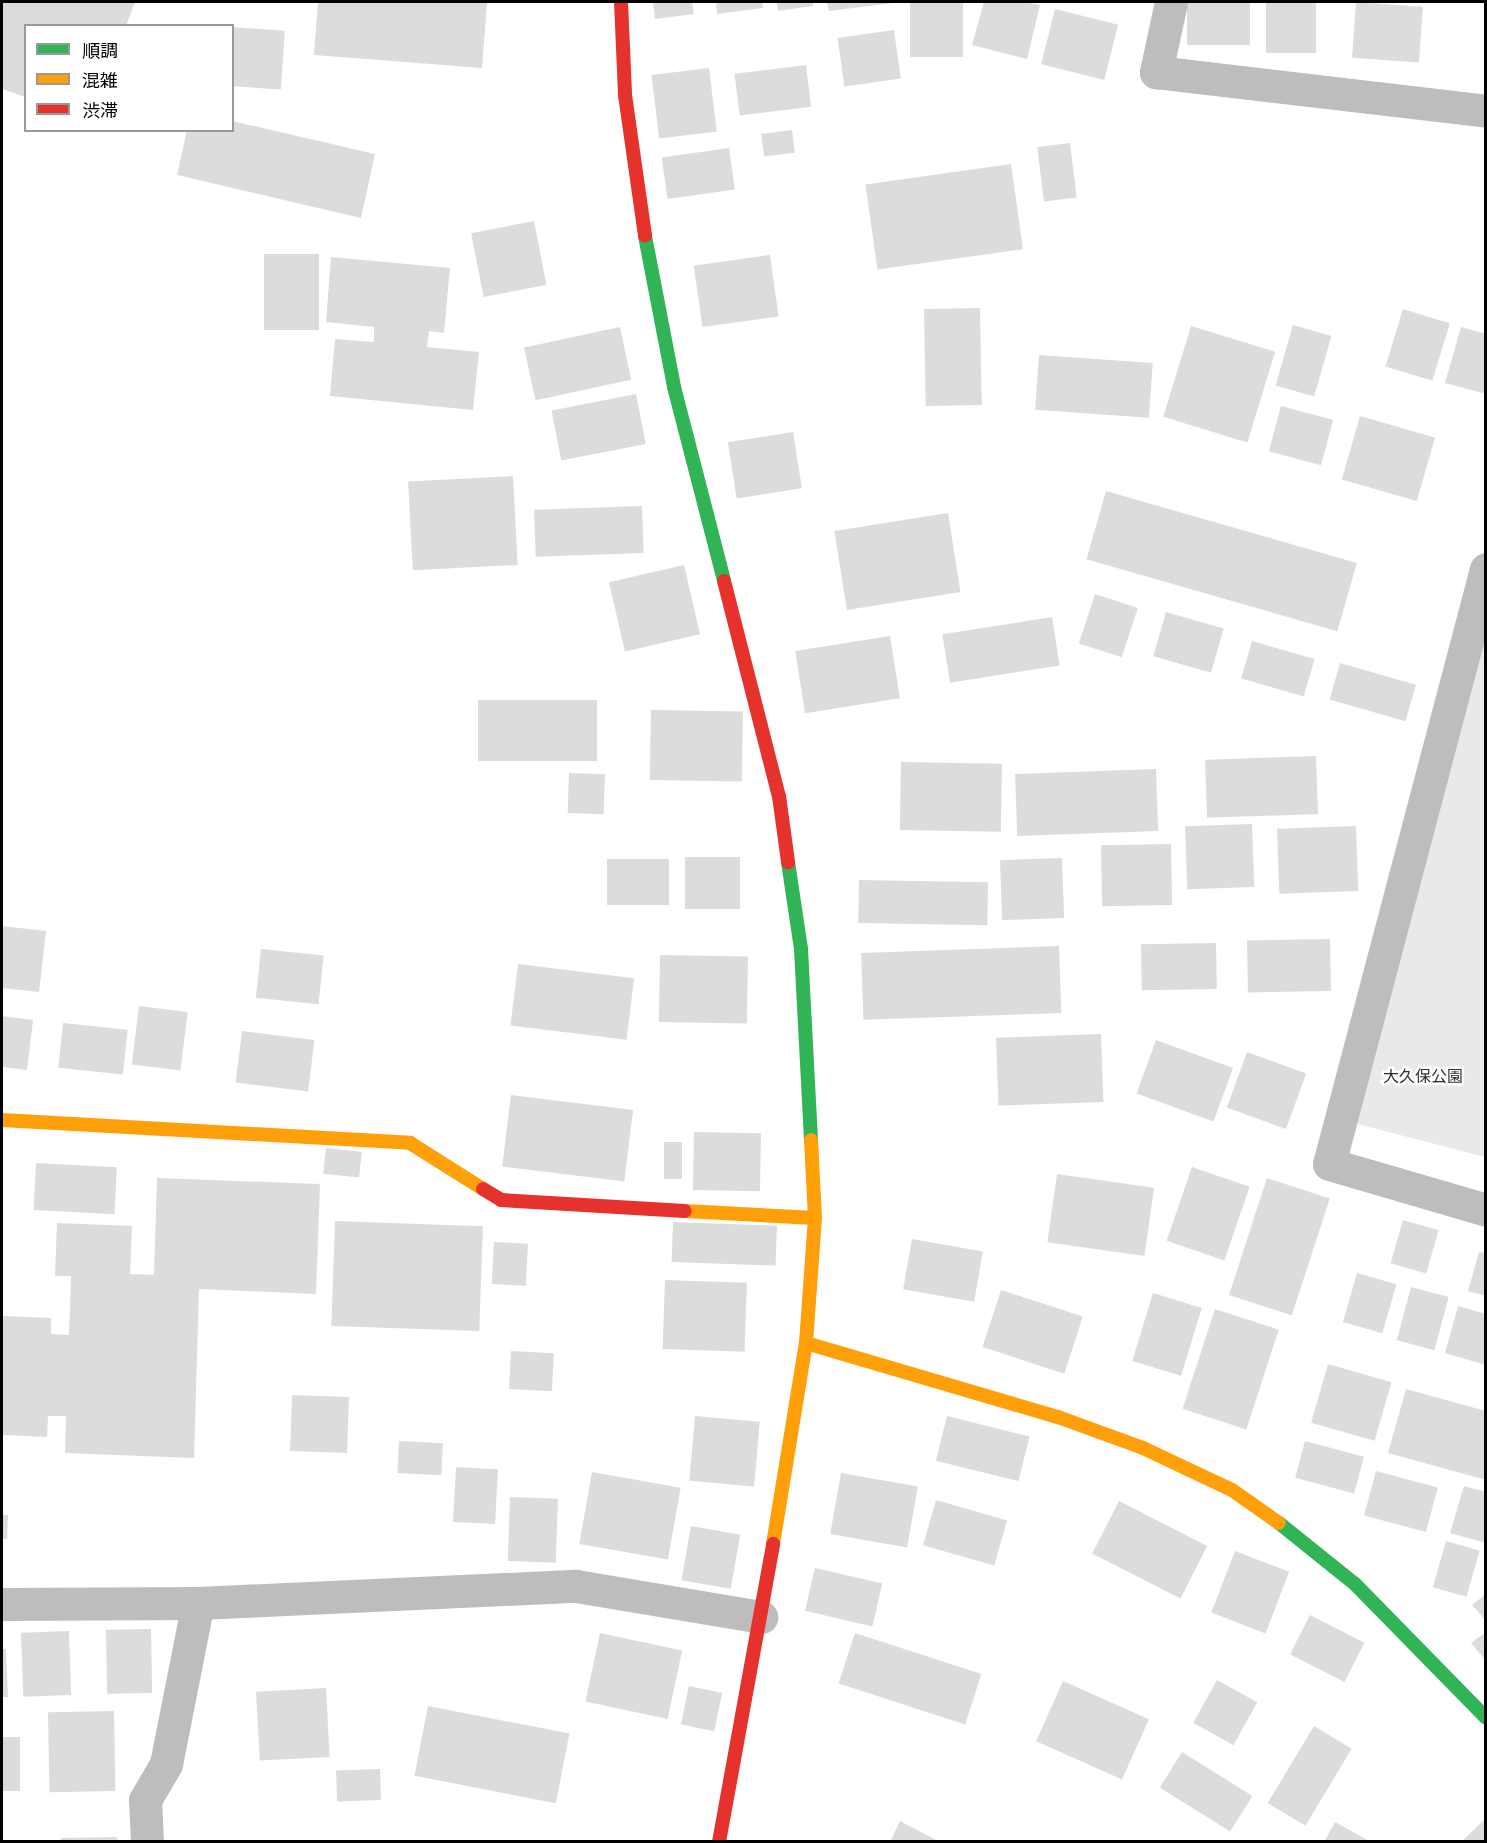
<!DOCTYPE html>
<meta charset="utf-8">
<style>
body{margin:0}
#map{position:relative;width:1487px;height:1843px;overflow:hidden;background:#fff;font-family:Mulish,"Noto Sans JP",sans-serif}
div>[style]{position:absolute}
.green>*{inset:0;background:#e9e9e9}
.building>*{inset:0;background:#dcdcdc;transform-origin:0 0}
.street>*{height:33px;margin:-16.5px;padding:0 16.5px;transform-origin:16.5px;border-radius:16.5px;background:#bdbdbd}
.fast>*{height:14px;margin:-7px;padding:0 7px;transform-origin:7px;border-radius:7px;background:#30b455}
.slow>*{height:14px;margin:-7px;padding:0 7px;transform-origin:7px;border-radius:7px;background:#ff9f0a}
.jam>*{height:14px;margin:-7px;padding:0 7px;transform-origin:7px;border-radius:7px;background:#e5322d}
span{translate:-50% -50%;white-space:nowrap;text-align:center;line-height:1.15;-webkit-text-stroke:5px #fff;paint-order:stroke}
.park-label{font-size:16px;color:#2e2e2e}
.frame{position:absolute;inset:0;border:3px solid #000;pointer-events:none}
.legend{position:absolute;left:24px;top:24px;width:210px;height:108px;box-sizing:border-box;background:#fff;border:2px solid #999;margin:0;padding:8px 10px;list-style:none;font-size:18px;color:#000}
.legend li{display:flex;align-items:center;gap:12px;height:30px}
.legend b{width:30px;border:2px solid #999}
</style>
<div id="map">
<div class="green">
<i style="clip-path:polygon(1485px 598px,1485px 1157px,1346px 1121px)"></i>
</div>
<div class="building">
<i style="clip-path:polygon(2px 2px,135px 2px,126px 26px,26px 26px,26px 97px,2px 89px)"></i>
<i style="clip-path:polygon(318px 2px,487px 2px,482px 68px,314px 55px)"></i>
<i style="clip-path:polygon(653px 2px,692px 2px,694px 14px,655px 19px)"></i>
<i style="clip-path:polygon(716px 2px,762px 2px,763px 8px,717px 14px)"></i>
<i style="clip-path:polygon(777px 2px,813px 2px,813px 6px,778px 11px)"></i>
<i style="clip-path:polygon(827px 2px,894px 2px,894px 3px,829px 11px)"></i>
<i style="left:910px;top:2px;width:53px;height:55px"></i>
<i style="clip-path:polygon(984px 2px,1025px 2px,1040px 5px,1027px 59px,972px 45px)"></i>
<i style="left:1187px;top:2px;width:63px;height:43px"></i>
<i style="left:1266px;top:2px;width:50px;height:51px"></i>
<i style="left:1356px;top:2px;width:67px;height:56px;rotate:4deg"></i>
<i style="left:1055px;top:9px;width:65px;height:57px;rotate:14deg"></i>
<i style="left:232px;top:27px;width:53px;height:59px;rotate:4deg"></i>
<i style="left:894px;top:30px;width:49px;height:57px;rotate:82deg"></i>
<i style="left:806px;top:65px;width:42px;height:72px;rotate:83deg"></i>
<i style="left:709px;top:68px;width:64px;height:58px;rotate:83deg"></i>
<i style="clip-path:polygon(232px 121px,375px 154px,361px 218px,177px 175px,187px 130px,232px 130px)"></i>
<i style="left:792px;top:130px;width:23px;height:31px;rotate:83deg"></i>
<i style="left:1070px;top:143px;width:55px;height:33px;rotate:83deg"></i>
<i style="left:729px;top:148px;width:42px;height:68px;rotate:82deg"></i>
<i style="left:1011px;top:164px;width:86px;height:147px;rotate:82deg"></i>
<i style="left:534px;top:221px;width:65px;height:64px;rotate:79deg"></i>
<i style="left:264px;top:254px;width:55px;height:76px"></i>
<i style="left:770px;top:255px;width:62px;height:77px;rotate:82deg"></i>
<i style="clip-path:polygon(331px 257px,450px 268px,444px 333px,429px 331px,427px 347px,479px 352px,473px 410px,330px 396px,335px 339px,374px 342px,374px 327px,326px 322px)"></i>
<i style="left:980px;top:308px;width:97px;height:56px;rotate:89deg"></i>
<i style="left:1403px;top:309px;width:49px;height:60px;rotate:17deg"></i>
<i style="left:1293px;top:325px;width:40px;height:63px;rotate:16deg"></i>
<i style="left:1191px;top:326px;width:88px;height:95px;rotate:17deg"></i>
<i style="left:620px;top:327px;width:54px;height:98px;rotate:78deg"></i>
<i style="clip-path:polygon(1461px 327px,1486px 334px,1486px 394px,1445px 383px)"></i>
<i style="left:1039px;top:355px;width:114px;height:55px;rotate:4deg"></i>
<i style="left:636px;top:394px;width:51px;height:86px;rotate:79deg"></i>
<i style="left:1281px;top:406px;width:54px;height:47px;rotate:15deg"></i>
<i style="left:1360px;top:416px;width:78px;height:66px;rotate:16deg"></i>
<i style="left:793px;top:432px;width:57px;height:66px;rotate:81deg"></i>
<i style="left:513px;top:476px;width:89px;height:105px;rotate:87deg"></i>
<i style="left:1106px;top:491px;width:261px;height:71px;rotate:16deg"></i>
<i style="left:642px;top:506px;width:47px;height:108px;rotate:88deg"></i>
<i style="left:948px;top:513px;width:80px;height:115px;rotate:81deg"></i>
<i style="left:684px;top:565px;width:71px;height:77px;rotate:77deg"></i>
<i style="left:1095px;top:594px;width:45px;height:52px;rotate:18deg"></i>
<i style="left:1166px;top:612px;width:60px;height:46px;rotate:16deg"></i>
<i style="left:1052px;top:617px;width:49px;height:111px;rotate:81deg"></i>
<i style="left:890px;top:636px;width:63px;height:96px;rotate:81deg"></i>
<i style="left:1252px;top:641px;width:65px;height:39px;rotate:16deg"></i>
<i style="left:1340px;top:663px;width:79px;height:38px;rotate:16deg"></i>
<i style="left:478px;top:700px;width:119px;height:61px"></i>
<i style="left:651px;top:710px;width:92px;height:70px;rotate:1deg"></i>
<i style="left:1316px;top:756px;width:58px;height:111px;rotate:88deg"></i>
<i style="left:901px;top:762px;width:101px;height:68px;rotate:1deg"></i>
<i style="left:1156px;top:769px;width:62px;height:141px;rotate:88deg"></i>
<i style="left:569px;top:773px;width:36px;height:40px;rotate:2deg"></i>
<i style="left:1252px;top:824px;width:63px;height:67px;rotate:88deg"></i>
<i style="left:1356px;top:826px;width:65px;height:79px;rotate:88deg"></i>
<i style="left:1171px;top:844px;width:61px;height:70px;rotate:89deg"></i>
<i style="left:685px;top:857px;width:55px;height:52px"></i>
<i style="left:1062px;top:858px;width:60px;height:62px;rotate:88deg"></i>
<i style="left:607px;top:859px;width:62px;height:46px"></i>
<i style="left:859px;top:880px;width:129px;height:43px;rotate:1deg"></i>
<i style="clip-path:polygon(2px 926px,46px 931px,39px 992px,2px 988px)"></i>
<i style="left:1330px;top:939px;width:52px;height:83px;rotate:89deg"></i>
<i style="left:1216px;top:943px;width:46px;height:75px;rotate:89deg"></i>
<i style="left:1059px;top:946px;width:67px;height:198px;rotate:88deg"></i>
<i style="left:261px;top:949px;width:63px;height:49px;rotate:6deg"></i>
<i style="left:660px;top:955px;width:88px;height:67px;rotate:1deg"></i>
<i style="left:518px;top:964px;width:117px;height:62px;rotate:7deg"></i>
<i style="left:139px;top:1006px;width:49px;height:59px;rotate:7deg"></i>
<i style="clip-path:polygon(2px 1016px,33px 1020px,27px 1070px,2px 1067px)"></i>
<i style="left:63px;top:1023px;width:65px;height:45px;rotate:6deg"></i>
<i style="left:242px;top:1031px;width:73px;height:52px;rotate:7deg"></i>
<i style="left:1101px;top:1034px;width:68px;height:105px;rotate:88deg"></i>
<i style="left:1156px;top:1040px;width:82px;height:57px;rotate:20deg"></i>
<i style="left:1247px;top:1052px;width:63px;height:59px;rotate:20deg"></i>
<i style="left:511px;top:1095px;width:123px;height:72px;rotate:7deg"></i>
<i style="left:694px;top:1132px;width:67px;height:58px;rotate:1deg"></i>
<i style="left:664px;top:1142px;width:18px;height:37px"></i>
<i style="left:326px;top:1148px;width:36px;height:26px;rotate:6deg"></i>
<i style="left:36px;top:1163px;width:81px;height:47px;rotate:3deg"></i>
<i style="left:1192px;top:1167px;width:61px;height:78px;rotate:19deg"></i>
<i style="left:1057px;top:1174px;width:98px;height:69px;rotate:8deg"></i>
<i style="clip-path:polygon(157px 1178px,320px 1184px,316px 1294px,199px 1289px,194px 1458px,65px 1453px,66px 1416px,48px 1416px,47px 1437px,2px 1435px,2px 1316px,51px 1318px,51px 1334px,69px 1335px,71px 1276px,55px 1276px,57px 1223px,132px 1226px,130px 1274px,154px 1275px)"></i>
<i style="left:1267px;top:1178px;width:66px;height:123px;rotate:18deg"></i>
<i style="left:1403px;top:1220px;width:37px;height:45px;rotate:16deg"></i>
<i style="left:335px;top:1221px;width:148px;height:105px;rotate:2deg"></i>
<i style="left:673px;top:1222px;width:104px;height:40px;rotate:2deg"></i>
<i style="left:912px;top:1239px;width:72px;height:51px;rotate:10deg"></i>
<i style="left:494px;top:1242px;width:34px;height:42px;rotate:3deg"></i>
<i style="clip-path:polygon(1479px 1252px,1486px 1253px,1486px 1296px,1468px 1291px)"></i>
<i style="left:1357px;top:1273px;width:41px;height:51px;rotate:16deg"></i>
<i style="left:665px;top:1280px;width:82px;height:69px;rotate:2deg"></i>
<i style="left:1411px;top:1287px;width:39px;height:55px;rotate:15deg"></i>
<i style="left:1001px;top:1290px;width:86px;height:60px;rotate:18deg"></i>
<i style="left:1153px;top:1293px;width:51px;height:71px;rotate:17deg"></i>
<i style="clip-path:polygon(1458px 1306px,1486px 1314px,1486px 1365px,1445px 1353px)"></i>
<i style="left:1215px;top:1309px;width:67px;height:105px;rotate:18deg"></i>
<i style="left:511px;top:1351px;width:43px;height:38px;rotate:3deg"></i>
<i style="left:1328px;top:1364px;width:66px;height:61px;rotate:16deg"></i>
<i style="clip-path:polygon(1406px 1389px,1486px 1411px,1486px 1480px,1388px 1453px)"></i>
<i style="left:292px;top:1395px;width:57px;height:56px;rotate:2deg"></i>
<i style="left:695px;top:1416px;width:65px;height:65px;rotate:5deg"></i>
<i style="left:947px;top:1416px;width:85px;height:46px;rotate:14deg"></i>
<i style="left:399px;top:1441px;width:44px;height:32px;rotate:3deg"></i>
<i style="left:1305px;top:1441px;width:61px;height:38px;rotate:15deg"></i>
<i style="left:456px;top:1467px;width:42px;height:55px;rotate:3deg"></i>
<i style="left:1376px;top:1471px;width:64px;height:46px;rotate:15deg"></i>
<i style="left:592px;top:1472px;width:90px;height:73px;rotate:10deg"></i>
<i style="left:841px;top:1473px;width:78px;height:62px;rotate:10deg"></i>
<i style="clip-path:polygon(1464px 1486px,1486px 1492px,1486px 1543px,1450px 1533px)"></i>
<i style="left:510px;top:1497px;width:48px;height:64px;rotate:2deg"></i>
<i style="left:936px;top:1500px;width:74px;height:47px;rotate:16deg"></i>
<i style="left:1119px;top:1501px;width:99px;height:59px;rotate:27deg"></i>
<i style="clip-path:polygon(2px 1515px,8px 1515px,7px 1539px,2px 1539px)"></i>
<i style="left:691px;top:1526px;width:50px;height:55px;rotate:10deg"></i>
<i style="left:1446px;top:1541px;width:35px;height:48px;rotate:16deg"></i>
<i style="left:1235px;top:1551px;width:58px;height:66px;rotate:21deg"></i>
<i style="left:815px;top:1568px;width:69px;height:44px;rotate:13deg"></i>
<i style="clip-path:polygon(1486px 1594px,1486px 1621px,1472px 1605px)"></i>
<i style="left:1310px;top:1615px;width:61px;height:44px;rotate:27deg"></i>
<i style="left:151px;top:1629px;width:64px;height:45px;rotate:89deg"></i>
<i style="left:69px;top:1631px;width:64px;height:48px;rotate:88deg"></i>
<i style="clip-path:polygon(1486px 1632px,1486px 1661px,1471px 1643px)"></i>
<i style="left:600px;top:1633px;width:84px;height:70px;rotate:12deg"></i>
<i style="left:855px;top:1633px;width:133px;height:53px;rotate:18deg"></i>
<i style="clip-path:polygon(2px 1649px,6px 1649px,8px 1697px,2px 1697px)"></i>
<i style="left:1217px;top:1680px;width:46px;height:49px;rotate:29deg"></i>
<i style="left:1063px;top:1681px;width:94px;height:66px;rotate:24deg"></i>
<i style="left:689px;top:1686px;width:34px;height:39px;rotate:12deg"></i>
<i style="left:326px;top:1688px;width:69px;height:70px;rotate:87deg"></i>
<i style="left:428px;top:1706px;width:144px;height:71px;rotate:11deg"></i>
<i style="left:114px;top:1711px;width:80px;height:66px;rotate:89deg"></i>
<i style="left:1314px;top:1726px;width:44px;height:90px;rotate:31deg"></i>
<i style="left:2px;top:1737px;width:18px;height:54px"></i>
<i style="left:1182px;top:1752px;width:83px;height:42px;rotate:32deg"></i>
<i style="left:380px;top:1769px;width:31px;height:44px;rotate:88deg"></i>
<i style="clip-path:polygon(1486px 1818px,1486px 1842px,1461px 1842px)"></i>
<i style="clip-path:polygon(900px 1821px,940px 1842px,890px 1842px)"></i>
<i style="clip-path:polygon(1335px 1822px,1371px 1842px,1324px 1842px)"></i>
<i style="clip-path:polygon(117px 1837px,118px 1842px,61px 1842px,61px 1838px)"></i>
</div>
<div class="street">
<i style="left:1171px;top:2px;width:72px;rotate:102.1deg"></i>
<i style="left:1156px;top:72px;width:332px;rotate:6.7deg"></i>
<i style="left:1486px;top:569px;width:615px;rotate:104.78deg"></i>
<i style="left:1329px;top:1164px;width:164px;rotate:16.3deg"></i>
<i style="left:2px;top:1604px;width:196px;rotate:-0.3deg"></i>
<i style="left:198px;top:1603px;width:378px;rotate:-2.6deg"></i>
<i style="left:576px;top:1586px;width:188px;rotate:9.5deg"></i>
<i style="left:147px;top:1842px;width:42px;rotate:-92.7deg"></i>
<i style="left:145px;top:1800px;width:42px;rotate:-59.7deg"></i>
<i style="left:166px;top:1764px;width:164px;rotate:-78.8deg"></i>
</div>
<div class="fast">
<i style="left:645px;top:236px;width:154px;rotate:79.1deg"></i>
<i style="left:674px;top:387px;width:200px;rotate:75.5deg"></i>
<i style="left:788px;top:862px;width:88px;rotate:81.5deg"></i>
<i style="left:801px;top:949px;width:191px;rotate:87deg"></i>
<i style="left:1279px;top:1523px;width:97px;rotate:38.8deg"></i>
<i style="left:1355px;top:1584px;width:187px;rotate:45.6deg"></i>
</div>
<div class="slow">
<i style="left:2px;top:1120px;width:409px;rotate:3.2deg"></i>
<i style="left:410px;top:1143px;width:86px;rotate:32.2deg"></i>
<i style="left:685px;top:1211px;width:130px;rotate:3.1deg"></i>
<i style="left:806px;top:1343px;width:263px;rotate:16.4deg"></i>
<i style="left:1058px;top:1417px;width:90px;rotate:20deg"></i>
<i style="left:1143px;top:1448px;width:98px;rotate:25.3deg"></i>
<i style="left:1232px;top:1490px;width:57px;rotate:35.1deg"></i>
<i style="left:773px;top:1544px;width:204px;rotate:-80.7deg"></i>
<i style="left:806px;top:1343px;width:125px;rotate:-85.9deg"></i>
<i style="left:815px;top:1218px;width:78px;rotate:-92.9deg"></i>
</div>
<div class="jam">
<i style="left:621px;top:2px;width:93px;rotate:87.5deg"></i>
<i style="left:625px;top:95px;width:142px;rotate:81.9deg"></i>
<i style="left:724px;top:581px;width:222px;rotate:75.7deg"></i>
<i style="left:779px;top:796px;width:67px;rotate:82.2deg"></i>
<i style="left:483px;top:1189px;width:21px;rotate:31deg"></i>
<i style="left:501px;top:1200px;width:184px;rotate:3.4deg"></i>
<i style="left:719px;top:1842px;width:303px;rotate:-79.7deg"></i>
</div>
<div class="park-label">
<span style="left:1423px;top:1076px">大久保公園</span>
</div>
<div class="frame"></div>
<ul class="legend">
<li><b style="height:8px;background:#30b455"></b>順調</li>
<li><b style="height:8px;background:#ff9f0a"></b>混雑</li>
<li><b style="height:8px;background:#e5322d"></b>渋滞</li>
</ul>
</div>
